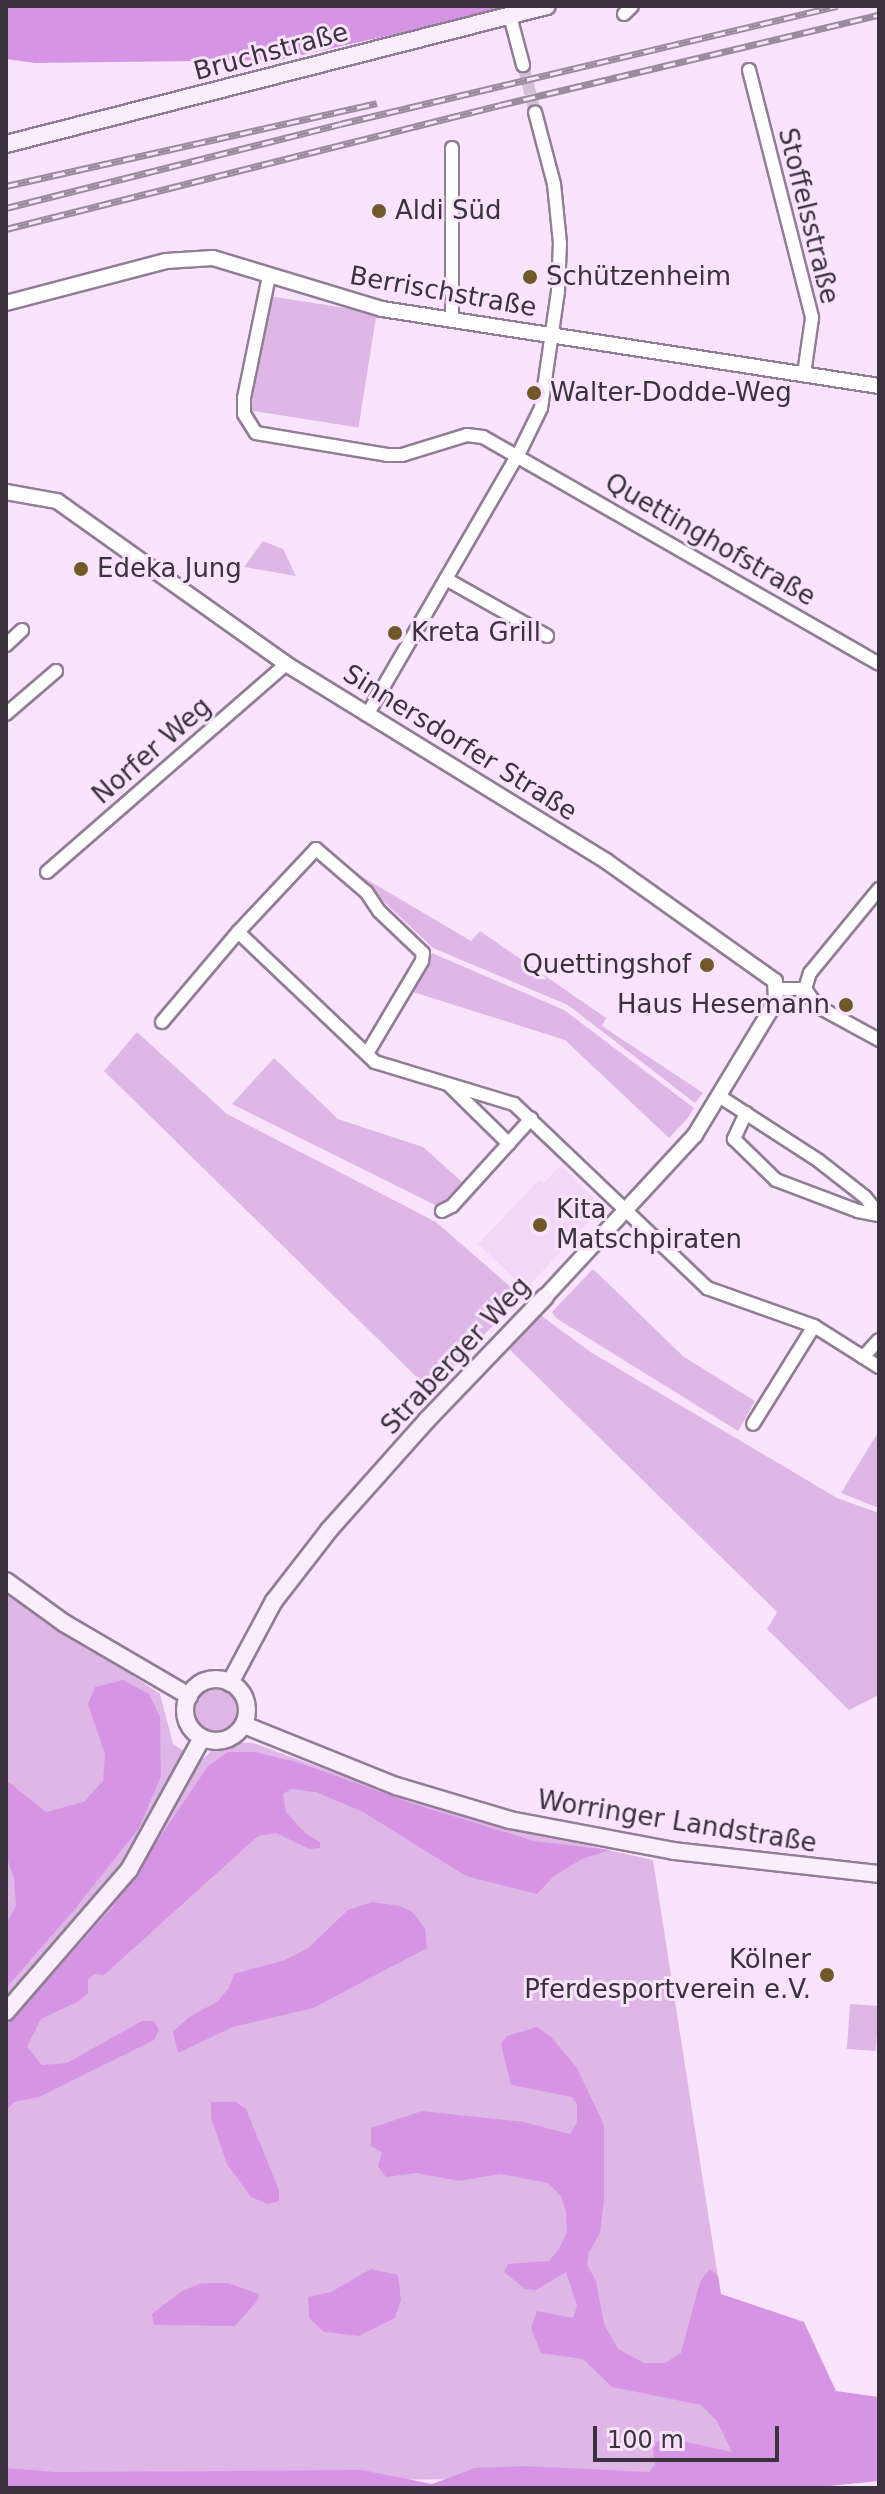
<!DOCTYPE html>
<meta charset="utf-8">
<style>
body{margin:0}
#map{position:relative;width:885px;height:2494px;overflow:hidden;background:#f9e3fd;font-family:"DejaVu Sans",sans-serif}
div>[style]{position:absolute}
.built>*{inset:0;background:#f3d7f8}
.green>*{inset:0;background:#deb7e7;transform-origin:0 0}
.round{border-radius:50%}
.forest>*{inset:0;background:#d695e4}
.stream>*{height:4px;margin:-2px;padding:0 2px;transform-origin:2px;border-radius:2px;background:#db9ae9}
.minor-tunnel>*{height:12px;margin-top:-6px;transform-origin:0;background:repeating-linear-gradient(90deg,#d3c0d6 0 12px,transparent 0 18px)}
.roads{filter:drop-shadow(2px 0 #917d95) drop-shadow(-2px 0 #917d95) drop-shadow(0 2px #917d95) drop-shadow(0 -2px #917d95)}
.minor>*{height:12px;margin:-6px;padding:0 6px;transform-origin:6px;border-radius:6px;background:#fff}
.tertiary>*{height:14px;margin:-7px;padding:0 7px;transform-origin:7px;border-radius:7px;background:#fff}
.secondary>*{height:16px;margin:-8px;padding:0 8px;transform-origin:8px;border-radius:8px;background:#faeefd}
.secondary>.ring{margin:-8px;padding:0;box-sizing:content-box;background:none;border:16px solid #faeefd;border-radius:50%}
.rail>*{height:7px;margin-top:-3.5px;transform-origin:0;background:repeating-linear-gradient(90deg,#f9e3fd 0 12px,#9a8b9d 0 24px);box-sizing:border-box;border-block:2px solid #9a8b9d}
.dots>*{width:22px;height:22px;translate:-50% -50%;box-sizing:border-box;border:4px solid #f9e3fd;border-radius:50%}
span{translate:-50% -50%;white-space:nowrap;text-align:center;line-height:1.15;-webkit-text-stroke:6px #f9e3fd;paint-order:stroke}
.street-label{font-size:26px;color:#3a323c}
.poi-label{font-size:26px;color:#3a323c}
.left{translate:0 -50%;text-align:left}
.right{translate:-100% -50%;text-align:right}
.frame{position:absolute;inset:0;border:8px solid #3a323c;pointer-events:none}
.scale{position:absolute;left:593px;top:2426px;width:186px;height:36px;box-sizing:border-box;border:4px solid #3a323c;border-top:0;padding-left:10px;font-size:24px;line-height:28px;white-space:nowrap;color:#3a323c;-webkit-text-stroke:6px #f9e3fd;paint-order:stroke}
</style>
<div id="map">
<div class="built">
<i style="clip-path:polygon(561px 1165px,602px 1207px,526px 1289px,478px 1244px,539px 1180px,544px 1183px)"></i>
</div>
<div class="green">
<i style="left:269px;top:296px;width:109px;height:116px;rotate:9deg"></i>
<i style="clip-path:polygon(263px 541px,283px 549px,296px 576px,244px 567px)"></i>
<i style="clip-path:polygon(349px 869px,471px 941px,480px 931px,606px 1018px,602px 1026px,703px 1093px,695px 1103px,568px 1005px,433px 948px)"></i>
<i style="clip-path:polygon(432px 953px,564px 1010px,694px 1108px,687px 1119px,669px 1138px,565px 1040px,410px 991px)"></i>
<i style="clip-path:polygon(137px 1032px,227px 1114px,436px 1222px,521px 1296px,431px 1391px,104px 1071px)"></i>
<i style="clip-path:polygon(274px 1058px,338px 1119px,423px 1147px,462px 1182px,439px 1207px,232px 1104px)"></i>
<i style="clip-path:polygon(593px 1269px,684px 1357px,755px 1401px,738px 1431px,556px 1318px,552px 1312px)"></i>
<i style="clip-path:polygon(539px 1314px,592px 1353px,837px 1498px,879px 1513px,879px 1695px,849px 1710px,767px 1629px,777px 1612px,506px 1346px)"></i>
<i style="clip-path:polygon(879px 1431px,879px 1508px,841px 1493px)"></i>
<i style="clip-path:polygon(6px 1591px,160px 1694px,173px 1744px,200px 1762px,211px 1751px,239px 1742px,253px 1743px,370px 1786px,501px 1826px,653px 1860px,749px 2476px,6px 2484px)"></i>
<i class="round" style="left:195px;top:1689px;width:44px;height:44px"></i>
<i style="left:850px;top:2004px;width:29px;height:45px;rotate:4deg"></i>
</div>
<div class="forest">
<i style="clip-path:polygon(6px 6px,521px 6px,279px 60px,35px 63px,6px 59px)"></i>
<i style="clip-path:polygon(123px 1680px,149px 1694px,160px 1717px,161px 1776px,139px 1828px,74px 1910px,6px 1988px,6px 1924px,16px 1906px,14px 1878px,6px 1856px,6px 1780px,46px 1812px,84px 1802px,103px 1781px,105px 1754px,88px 1704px,95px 1687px)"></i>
<i style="clip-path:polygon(228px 1752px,255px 1752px,300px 1763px,414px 1804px,534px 1841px,610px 1850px,582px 1859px,554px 1876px,537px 1894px,466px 1876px,363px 1812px,316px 1792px,291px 1789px,283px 1794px,286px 1812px,305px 1833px,320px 1842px,320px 1848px,309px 1849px,276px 1833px,258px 1836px,104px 1975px,94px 1974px,88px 1980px,88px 1993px,79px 2001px,41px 2019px,27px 2047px,42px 2065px,67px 2063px,142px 2021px,154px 2021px,159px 2030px,154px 2040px,39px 2097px,14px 2102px,6px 2111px,6px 2026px,112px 1908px,208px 1766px)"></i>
<i style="clip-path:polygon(372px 1902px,400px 1906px,412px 1912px,425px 1928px,427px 1948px,313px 2008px,233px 2027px,178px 2053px,173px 2032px,189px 2017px,217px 2002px,229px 1988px,234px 1974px,285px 1960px,308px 1948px,348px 1910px)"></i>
<i style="clip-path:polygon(537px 2027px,551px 2037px,577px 2068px,604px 2125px,604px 2199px,600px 2233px,589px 2252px,587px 2265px,596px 2281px,604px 2324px,618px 2349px,644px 2363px,665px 2363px,681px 2353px,700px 2282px,710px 2269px,718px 2276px,721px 2294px,804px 2322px,836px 2391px,879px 2397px,879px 2481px,809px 2488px,6px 2488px,6px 2468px,56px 2472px,362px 2470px,432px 2484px,475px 2468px,525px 2466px,649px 2472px,655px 2465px,653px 2450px,657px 2441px,686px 2442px,732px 2452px,717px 2421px,701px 2405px,612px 2387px,583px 2359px,541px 2353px,531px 2328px,537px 2311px,573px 2318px,577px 2306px,566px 2272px,536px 2290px,525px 2289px,504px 2272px,508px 2264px,549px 2261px,559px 2249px,567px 2232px,566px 2212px,561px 2196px,548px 2183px,500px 2174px,459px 2181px,417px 2173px,386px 2177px,378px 2166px,382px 2152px,371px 2146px,371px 2128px,422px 2111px,523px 2122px,570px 2134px,577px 2122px,577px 2104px,572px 2097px,511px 2085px,501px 2044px,507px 2036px)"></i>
<i style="clip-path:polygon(211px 2102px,236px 2102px,246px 2109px,279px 2190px,279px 2201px,268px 2204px,251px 2197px,227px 2164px,211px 2118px)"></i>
<i style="clip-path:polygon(371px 2269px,398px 2275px,401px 2300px,395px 2318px,359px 2336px,324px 2332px,309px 2318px,308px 2297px,331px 2292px)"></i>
<i style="clip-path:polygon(202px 2283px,228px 2283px,259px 2294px,257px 2301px,235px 2326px,154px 2325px,152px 2314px,182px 2291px)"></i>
</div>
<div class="stream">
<i style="left:103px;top:6px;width:72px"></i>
<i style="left:301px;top:6px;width:27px"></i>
</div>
<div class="minor-tunnel">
<i style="left:523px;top:65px;width:49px;rotate:75.7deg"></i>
</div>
<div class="roads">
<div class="minor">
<i style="left:624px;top:14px;width:11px;rotate:-45deg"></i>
<i style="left:510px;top:16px;width:51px;rotate:75.1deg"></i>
<i style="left:749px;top:70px;width:256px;rotate:75.7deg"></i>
<i style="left:812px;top:318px;width:57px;rotate:98.1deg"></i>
<i style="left:269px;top:276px;width:125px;rotate:101.6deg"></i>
<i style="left:244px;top:398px;width:16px;rotate:90deg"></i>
<i style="left:244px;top:414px;width:22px;rotate:58deg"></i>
<i style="left:256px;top:433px;width:133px;rotate:9.5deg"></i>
<i style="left:387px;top:455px;width:15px"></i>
<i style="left:402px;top:455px;width:68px;rotate:-17.1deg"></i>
<i style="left:467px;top:435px;width:16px;rotate:7deg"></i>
<i style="left:483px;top:437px;width:456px;rotate:29.8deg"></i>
<i style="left:452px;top:321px;width:173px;rotate:-90deg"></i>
<i style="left:446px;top:579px;width:116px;rotate:29.4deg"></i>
<i style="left:6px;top:645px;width:22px;rotate:-43deg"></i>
<i style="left:6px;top:714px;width:66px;rotate:-40.7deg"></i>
<i style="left:367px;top:715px;width:301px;rotate:-59.9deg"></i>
<i style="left:518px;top:455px;width:52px;rotate:-63.9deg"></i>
<i style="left:541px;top:408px;width:117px;rotate:-81.7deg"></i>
<i style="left:558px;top:292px;width:49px;rotate:-87.7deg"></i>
<i style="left:560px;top:243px;width:59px;rotate:-95.8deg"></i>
<i style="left:554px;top:184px;width:74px;rotate:-104.8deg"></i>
<i style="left:47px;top:872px;width:317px;rotate:-41deg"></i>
<i style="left:778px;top:989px;width:27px"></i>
<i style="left:805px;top:989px;width:21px;rotate:55deg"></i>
<i style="left:817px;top:1006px;width:71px;rotate:28.7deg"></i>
<i style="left:805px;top:989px;width:17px;rotate:-73deg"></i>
<i style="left:810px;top:973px;width:109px;rotate:-50.6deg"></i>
<i style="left:162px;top:1022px;width:118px;rotate:-49.8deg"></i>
<i style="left:368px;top:1052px;width:106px;rotate:-59.3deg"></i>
<i style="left:422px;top:961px;width:8px;rotate:-83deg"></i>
<i style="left:423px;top:953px;width:61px;rotate:-136.3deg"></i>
<i style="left:379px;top:911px;width:23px;rotate:-124deg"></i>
<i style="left:366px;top:892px;width:66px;rotate:-139.3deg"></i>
<i style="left:316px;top:849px;width:114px;rotate:133.2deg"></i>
<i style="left:238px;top:932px;width:189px;rotate:43.5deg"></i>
<i style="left:375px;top:1062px;width:145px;rotate:16.8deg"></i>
<i style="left:514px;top:1104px;width:267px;rotate:43.6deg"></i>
<i style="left:707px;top:1288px;width:114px;rotate:19.6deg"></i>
<i style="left:814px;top:1326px;width:115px;rotate:121.9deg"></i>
<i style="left:449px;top:1085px;width:84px;rotate:44.5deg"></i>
<i style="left:719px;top:1096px;width:119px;rotate:33deg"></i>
<i style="left:819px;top:1161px;width:58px;rotate:38deg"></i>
<i style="left:865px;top:1197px;width:22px;rotate:51deg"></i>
<i style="left:746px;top:1113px;width:29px;rotate:115deg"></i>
<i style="left:734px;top:1139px;width:59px;rotate:44.3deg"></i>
<i style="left:776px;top:1180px;width:88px;rotate:20.7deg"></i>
<i style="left:858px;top:1211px;width:21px;rotate:11deg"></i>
<i style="left:442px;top:1211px;width:11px;rotate:-27deg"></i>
<i style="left:452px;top:1206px;width:118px;rotate:-47.8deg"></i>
<i style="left:814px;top:1326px;width:58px;rotate:32.3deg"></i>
<i style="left:863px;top:1357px;width:23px;rotate:-47deg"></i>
<i style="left:863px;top:1357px;width:19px;rotate:32deg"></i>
</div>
<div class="tertiary">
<i style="left:6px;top:303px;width:165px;rotate:-14.7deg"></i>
<i style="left:166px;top:261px;width:47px;rotate:-3.7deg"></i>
<i style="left:213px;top:258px;width:177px;rotate:16.8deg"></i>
<i style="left:382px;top:309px;width:503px;rotate:8.81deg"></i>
<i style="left:6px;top:492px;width:52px;rotate:10deg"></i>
<i style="left:57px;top:501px;width:281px;rotate:35.4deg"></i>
<i style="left:286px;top:664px;width:376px;rotate:31.6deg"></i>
<i style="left:606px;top:861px;width:207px;rotate:35.4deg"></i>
<i style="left:775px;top:981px;width:20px;rotate:87deg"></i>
<i style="left:776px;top:1001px;width:157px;rotate:121.2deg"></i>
<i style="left:695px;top:1135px;width:221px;rotate:132.8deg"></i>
</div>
<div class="secondary">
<i style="left:6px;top:144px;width:558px;rotate:-14.31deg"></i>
<i style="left:6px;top:1581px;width:72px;rotate:35.9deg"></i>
<i style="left:64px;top:1623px;width:145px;rotate:30.3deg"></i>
<i class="ring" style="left:185px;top:1679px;width:46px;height:46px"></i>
<i style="left:230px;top:1683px;width:93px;rotate:-61.8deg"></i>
<i style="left:274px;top:1601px;width:90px;rotate:-52.2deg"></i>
<i style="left:329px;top:1530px;width:147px;rotate:-48.3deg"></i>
<i style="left:427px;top:1420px;width:170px;rotate:-46.2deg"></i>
<i style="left:244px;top:1725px;width:164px;rotate:21.9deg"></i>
<i style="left:396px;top:1786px;width:119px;rotate:16.6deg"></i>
<i style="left:510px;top:1820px;width:167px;rotate:10.7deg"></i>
<i style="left:674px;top:1851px;width:206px;rotate:6.4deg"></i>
<i style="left:6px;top:2012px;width:188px;rotate:-49.1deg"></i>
<i style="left:129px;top:1870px;width:151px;rotate:-61.1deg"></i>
</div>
</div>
<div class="rail">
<i style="left:6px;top:186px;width:380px;rotate:-12.6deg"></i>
<i style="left:6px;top:208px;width:344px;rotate:-14.1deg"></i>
<i style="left:340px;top:124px;width:511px;rotate:-13.36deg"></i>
<i style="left:6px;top:229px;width:509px;rotate:-14.09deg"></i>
<i style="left:500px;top:105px;width:390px;rotate:-13.4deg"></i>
</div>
<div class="dots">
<i style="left:379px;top:211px;background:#715829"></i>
<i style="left:530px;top:277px;background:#715829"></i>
<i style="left:534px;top:393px;background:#715829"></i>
<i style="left:81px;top:569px;background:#715829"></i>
<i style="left:395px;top:633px;background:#715829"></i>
<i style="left:707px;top:965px;background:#715829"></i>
<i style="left:846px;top:1005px;background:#715829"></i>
<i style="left:540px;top:1225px;background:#715829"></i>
<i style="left:827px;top:1975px;background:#715829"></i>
</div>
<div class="street-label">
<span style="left:271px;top:52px;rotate:-15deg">Bruchstraße</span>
<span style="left:808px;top:216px;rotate:76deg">Stoffelsstraße</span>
<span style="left:443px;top:292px;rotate:10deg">Berrischstraße</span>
<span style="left:710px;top:540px;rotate:30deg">Quettinghofstraße</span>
<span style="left:460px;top:743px;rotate:32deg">Sinnersdorfer Straße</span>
<span style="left:152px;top:751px;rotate:-41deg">Norfer Weg</span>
<span style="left:456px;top:1356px;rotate:-47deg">Straberger Weg</span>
<span style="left:677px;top:1822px;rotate:9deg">Worringer Landstraße</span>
</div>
<div class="poi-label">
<span class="left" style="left:395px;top:211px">Aldi Süd</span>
<span class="left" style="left:546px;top:277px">Schützenheim</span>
<span class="left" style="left:550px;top:393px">Walter-Dodde-Weg</span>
<span class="left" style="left:97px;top:569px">Edeka Jung</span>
<span class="left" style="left:411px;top:633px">Kreta Grill</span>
<span class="right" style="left:691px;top:965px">Quettingshof</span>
<span class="right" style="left:830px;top:1005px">Haus Hesemann</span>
<span class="left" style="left:556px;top:1225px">Kita<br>Matschpiraten</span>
<span class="right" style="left:811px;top:1975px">Kölner<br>Pferdesportverein e.V.</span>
</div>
<div class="frame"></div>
<div class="scale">100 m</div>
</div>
